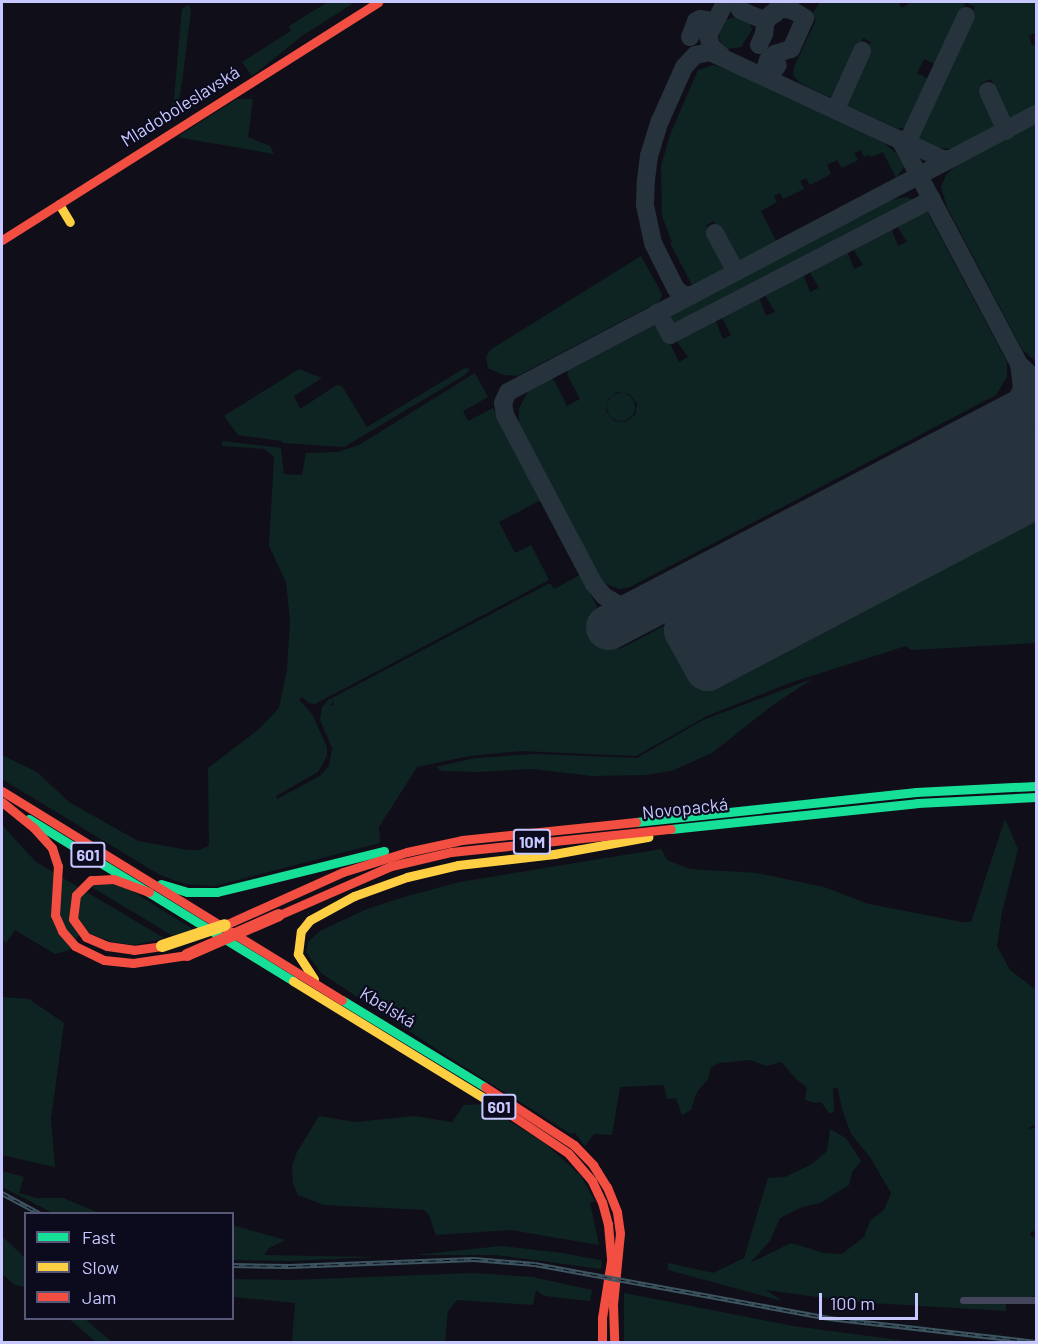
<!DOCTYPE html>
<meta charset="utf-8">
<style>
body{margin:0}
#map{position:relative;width:1038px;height:1344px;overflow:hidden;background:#100f19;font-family:Barlow,sans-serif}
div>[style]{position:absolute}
.green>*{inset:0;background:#0e2422}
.round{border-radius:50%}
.taxiway>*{height:18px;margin:-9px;padding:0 9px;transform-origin:9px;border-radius:9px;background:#26323c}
.runway>*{height:45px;margin:-22.5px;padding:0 22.5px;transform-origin:22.5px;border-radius:22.5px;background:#26323c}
.street>*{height:7px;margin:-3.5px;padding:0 3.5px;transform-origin:3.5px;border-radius:3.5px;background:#43455a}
.fast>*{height:9px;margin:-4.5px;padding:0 4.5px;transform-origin:4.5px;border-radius:4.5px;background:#16e098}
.slow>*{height:9px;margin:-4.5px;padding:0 4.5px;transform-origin:4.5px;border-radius:4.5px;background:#ffcf43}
.jam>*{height:9px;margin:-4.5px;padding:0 4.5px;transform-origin:4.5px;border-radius:4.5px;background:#f24e42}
.rail>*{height:4.5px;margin-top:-2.25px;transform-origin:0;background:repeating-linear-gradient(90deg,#0c0b1d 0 7px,#3c5560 0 14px);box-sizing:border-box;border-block:2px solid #3c5560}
.slow-bridge>*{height:12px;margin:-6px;padding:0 6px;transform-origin:6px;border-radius:6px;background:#ffcf43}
.jam-bridge>*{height:12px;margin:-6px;padding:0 6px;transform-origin:6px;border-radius:6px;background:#f24e42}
span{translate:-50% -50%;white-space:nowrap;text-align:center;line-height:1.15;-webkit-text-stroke:4.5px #0c0b1d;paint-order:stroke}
.shield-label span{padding:2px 4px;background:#0c0b1d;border:2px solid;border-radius:4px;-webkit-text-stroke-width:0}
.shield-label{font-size:16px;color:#c7c8ff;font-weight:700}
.street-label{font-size:18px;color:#c7c8ff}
.frame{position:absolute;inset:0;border:3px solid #c7c8ff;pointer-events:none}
.legend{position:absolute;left:24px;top:1212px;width:210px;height:108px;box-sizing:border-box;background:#0c0b1d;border:2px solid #575777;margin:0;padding:8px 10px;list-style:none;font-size:18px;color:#c7c8ff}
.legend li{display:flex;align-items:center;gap:12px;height:30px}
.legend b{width:30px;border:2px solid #575777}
.scale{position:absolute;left:819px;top:1293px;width:99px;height:27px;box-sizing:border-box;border:3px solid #c7c8ff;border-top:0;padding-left:8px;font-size:18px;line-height:21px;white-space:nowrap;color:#c7c8ff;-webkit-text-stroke:4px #0c0b1d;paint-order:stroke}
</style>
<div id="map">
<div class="green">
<i style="clip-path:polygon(328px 2px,355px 2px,302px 36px,252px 76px,242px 62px,291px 31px,289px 26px)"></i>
<i style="clip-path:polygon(820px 2px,898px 2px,902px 8px,911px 2px,1036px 2px,1036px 33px,1029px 35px,1031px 44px,1036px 46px,1036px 105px,1005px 121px,991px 90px,995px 88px,991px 79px,980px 84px,1000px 124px,953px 149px,939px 148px,919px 139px,916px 128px,975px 7px,966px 2px,961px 14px,963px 15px,939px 66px,924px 59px,917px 73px,931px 80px,909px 126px,898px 129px,841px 103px,871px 42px,863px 38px,838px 96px,832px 98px,800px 83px,793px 75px,794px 67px,816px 20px,810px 17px)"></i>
<i style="clip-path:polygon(188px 5px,191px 9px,183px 75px,176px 119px,172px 120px,182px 9px)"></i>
<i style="clip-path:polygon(738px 16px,750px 23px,752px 30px,741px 47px,727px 49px,719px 39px,720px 26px,725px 20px)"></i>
<i style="clip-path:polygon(713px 65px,754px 79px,877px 137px,897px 154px,904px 167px,896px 178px,883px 152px,871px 157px,869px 155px,864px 157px,861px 150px,854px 153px,858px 160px,842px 168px,837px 160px,827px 165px,831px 174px,810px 185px,806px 178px,800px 181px,804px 189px,783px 199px,780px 193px,774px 196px,777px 202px,761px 211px,776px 241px,734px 263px,714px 221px,706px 225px,729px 266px,692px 285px,670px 243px,672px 242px,662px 216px,661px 166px,670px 135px,698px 70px)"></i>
<i style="clip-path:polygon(237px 99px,253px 99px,248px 137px,270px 146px,274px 154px,177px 137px)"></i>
<i style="clip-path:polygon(1036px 122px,1036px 362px,1022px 349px,947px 207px,941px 187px,946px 175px,960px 162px)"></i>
<i style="clip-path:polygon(906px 197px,918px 201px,676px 329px,668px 325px,664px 318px,887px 201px)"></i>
<i style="clip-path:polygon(evenodd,924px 206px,1007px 362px,1007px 377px,996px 395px,630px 587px,619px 589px,604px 583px,599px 578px,519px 426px,519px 409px,527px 393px,534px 385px,548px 378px,554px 380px,567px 406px,580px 399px,567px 374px,569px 367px,659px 320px,679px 362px,688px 357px,673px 336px,713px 315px,723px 339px,731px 335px,719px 312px,757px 292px,766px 316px,775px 312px,762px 290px,801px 269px,810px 292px,819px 288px,806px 266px,845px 246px,854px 269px,863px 265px,850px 244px,889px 223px,898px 246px,907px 242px,894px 221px,924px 206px,617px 392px,629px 394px,637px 403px,635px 415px,625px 422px,614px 421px,606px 411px,608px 399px,617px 392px)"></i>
<i style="clip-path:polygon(641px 256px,662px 294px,660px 301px,517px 376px,503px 375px,488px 368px,486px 357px,490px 350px)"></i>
<i style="clip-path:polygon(465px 368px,470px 369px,465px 375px,344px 447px,282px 443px,282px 441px,238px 435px,224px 416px,299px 369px,322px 378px,294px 396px,300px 409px,337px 385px,342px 386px,367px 427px)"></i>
<i style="clip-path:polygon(475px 373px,488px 397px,463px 411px,468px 421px,493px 408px,541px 500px,499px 522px,515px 553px,531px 545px,549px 580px,315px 704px,309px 703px,302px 697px,299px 700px,312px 714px,327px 747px,327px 756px,318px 772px,276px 796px,277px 799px,320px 776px,329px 766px,332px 748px,320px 720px,322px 707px,328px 700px,331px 698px,333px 702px,330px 706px,334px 705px,332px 698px,548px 584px,551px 584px,554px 589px,580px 575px,620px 649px,1036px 431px,1036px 643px,911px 650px,906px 646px,792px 682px,707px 716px,636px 756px,521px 751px,469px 756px,417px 767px,379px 827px,380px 843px,215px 886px,185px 884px,160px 875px,2px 779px,2px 755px,37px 772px,69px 802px,138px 841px,188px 850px,199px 850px,209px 846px,208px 768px,258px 730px,279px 708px,287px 670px,290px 621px,286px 582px,269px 546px,274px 457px,265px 449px,222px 446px,222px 441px,281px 448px,284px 474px,302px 475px,306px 453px,338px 452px,359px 445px)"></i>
<i class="round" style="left:607px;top:393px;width:28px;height:28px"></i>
<i style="clip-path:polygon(812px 679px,770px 707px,712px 753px,671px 771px,645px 775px,592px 776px,533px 769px,478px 772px,442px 771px,436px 767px,475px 758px,534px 754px,637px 758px,703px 720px)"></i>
<i style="clip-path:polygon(1005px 819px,1018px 849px,1002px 912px,997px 946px,1010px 970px,1036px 990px,1036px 1124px,1027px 1129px,1036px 1128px,1036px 1232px,1031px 1231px,1030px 1236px,1036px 1237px,1036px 1296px,1006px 1301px,1006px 1311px,854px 1302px,766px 1290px,782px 1301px,668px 1270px,668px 1263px,713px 1273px,744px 1258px,768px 1178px,785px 1177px,812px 1164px,827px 1151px,830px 1129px,846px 1138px,861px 1161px,852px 1172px,849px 1185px,820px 1203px,802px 1207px,780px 1218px,770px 1241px,750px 1263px,791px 1243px,824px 1253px,842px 1254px,864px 1237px,870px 1221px,884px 1210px,891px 1193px,870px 1157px,851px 1134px,842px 1109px,838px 1089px,833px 1087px,834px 1111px,830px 1114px,821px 1102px,817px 1103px,805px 1100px,807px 1087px,797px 1080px,781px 1062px,767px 1066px,750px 1060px,719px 1063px,711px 1067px,708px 1079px,697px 1092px,691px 1110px,682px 1115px,676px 1098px,667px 1099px,664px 1085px,620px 1087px,612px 1135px,594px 1134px,585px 1146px,575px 1133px,571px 1134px,447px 1056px,321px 973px,306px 952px,308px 942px,320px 931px,367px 909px,404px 897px,460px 882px,661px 849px,667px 860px,690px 869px,757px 873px,824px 887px,869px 904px,962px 922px,971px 922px)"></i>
<i style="clip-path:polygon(2px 825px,36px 862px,164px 938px,135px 945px,112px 942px,91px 934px,83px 928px,70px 950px,55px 954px,15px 930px,6px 943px,2px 940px)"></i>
<i style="clip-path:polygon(101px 882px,124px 886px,194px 930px,173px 936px,90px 886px)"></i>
<i style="clip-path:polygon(2px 997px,29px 999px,64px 1023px,51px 1119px,55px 1167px,2px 1155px)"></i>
<i style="clip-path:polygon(483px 1104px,547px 1145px,580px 1175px,595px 1201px,590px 1203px,599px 1245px,511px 1230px,436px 1235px,429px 1215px,424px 1210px,324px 1205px,298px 1195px,293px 1183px,292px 1166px,297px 1152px,319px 1116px,355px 1122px,415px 1116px,452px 1122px,464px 1105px)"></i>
<i style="clip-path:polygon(2px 1171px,24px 1177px,19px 1193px,37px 1198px,63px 1198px,99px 1213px,53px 1213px,2px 1187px)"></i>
<i style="clip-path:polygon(232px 1225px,285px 1240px,269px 1248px,264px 1255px,376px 1257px,289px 1261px,233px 1260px)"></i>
<i style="clip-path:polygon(2px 1236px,24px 1257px,25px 1287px,15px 1285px,2px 1274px)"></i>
<i style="clip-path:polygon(501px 1246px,562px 1253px,600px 1260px,602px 1262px,601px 1269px,496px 1255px,415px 1255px)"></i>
<i style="clip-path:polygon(474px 1273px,533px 1277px,592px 1290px,590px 1301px,544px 1296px,536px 1290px,533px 1305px,457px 1300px,448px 1311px,445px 1342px,292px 1342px,295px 1303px,233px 1297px,233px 1279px,290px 1280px)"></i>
<i style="clip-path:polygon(624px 1293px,793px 1326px,914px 1342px,624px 1342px)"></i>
<i style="clip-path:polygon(69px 1319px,85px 1319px,112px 1342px,96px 1342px)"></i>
</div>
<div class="taxiway">
<i style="left:740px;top:10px;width:26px;rotate:23deg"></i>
<i style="left:764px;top:20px;width:16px;rotate:-40deg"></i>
<i style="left:776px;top:10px;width:8px;rotate:-7deg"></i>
<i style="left:784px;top:9px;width:8px;rotate:7deg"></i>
<i style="left:792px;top:10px;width:15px;rotate:32deg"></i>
<i style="left:805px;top:18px;width:34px;rotate:114deg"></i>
<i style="left:791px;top:49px;width:17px;rotate:163deg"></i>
<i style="left:775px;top:54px;width:9px;rotate:139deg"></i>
<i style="left:768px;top:60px;width:16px;rotate:108deg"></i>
<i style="left:763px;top:75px;width:8px;rotate:-7deg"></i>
<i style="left:771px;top:74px;width:11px;rotate:-52deg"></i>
<i style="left:690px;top:37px;width:17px;rotate:-69deg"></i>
<i style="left:696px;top:21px;width:4px;rotate:-27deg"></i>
<i style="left:700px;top:19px;width:7px;rotate:8deg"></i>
<i style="left:707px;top:20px;width:9px;rotate:72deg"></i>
<i style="left:759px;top:45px;width:12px;rotate:-66deg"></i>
<i style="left:764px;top:34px;width:14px;rotate:-82deg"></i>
<i style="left:766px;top:20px;width:12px;rotate:-35deg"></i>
<i style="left:722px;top:56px;width:15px;rotate:-138deg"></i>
<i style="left:711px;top:46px;width:10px;rotate:-107deg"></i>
<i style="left:708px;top:36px;width:38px;rotate:-63deg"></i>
<i style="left:988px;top:91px;width:44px;rotate:65.8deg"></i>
<i style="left:836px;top:109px;width:64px;rotate:-65.9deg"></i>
<i style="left:900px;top:139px;width:47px;rotate:25.5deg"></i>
<i style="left:942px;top:159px;width:8px"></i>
<i style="left:907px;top:143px;width:140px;rotate:-65.1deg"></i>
<i style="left:715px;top:233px;width:44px;rotate:61.7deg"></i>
<i style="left:692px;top:295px;width:9px;rotate:180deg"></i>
<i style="left:683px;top:295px;width:9px;rotate:-139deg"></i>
<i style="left:676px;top:289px;width:51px;rotate:-116.6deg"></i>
<i style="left:653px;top:243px;width:40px;rotate:-102deg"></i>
<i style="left:645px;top:204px;width:24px;rotate:-88deg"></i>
<i style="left:646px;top:180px;width:24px;rotate:-83deg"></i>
<i style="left:649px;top:156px;width:37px;rotate:-73deg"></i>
<i style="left:660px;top:121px;width:59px;rotate:-66deg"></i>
<i style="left:684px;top:67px;width:16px;rotate:-47deg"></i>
<i style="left:695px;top:55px;width:15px;rotate:-11deg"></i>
<i style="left:710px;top:52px;width:209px;rotate:24.9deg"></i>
<i style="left:900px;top:140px;width:254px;rotate:62deg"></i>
<i style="left:1019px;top:364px;width:23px;rotate:43deg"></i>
<i style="left:658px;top:312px;width:26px;rotate:62deg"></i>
<i style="left:670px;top:335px;width:295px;rotate:-27.4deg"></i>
<i style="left:945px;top:449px;width:62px;rotate:-27.8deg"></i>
<i style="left:1000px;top:420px;width:14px;rotate:-39deg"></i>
<i style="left:1011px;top:411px;width:25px;rotate:-64deg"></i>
<i style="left:1022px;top:388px;width:24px;rotate:-97deg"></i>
<i style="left:707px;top:574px;width:73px;rotate:154.1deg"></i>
<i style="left:641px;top:606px;width:22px;rotate:-177deg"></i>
<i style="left:619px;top:605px;width:17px;rotate:-149deg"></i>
<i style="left:604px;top:596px;width:16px;rotate:-130deg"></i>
<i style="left:594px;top:584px;width:191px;rotate:-117.8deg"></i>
<i style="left:505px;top:415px;width:12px;rotate:-99deg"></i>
<i style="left:503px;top:403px;width:12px;rotate:-66deg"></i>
<i style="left:508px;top:392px;width:597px;rotate:-27.77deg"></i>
</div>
<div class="runway">
<i style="left:1036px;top:447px;width:395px;rotate:152.4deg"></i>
<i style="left:686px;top:630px;width:43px;rotate:61.1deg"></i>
<i style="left:707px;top:668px;width:372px;rotate:-27.7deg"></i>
<i style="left:608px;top:627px;width:483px;rotate:-27.6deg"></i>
</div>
<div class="street">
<i style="left:963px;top:1300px;width:73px"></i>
</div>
<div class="fast">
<i style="left:29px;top:819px;width:310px;rotate:31.5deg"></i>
<i style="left:636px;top:822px;width:282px;rotate:-6.1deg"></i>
<i style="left:916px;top:792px;width:120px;rotate:-2.9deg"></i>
<i style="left:671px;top:829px;width:247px;rotate:-6deg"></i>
<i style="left:917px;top:803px;width:119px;rotate:-2.9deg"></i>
<i style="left:161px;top:884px;width:27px;rotate:17deg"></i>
<i style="left:187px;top:892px;width:30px"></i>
<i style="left:217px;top:892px;width:172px;rotate:-13.8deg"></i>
<i style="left:342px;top:1000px;width:167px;rotate:31.3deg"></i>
</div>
<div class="slow">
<i style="left:59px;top:204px;width:21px;rotate:59deg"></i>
<i style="left:314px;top:979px;width:30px;rotate:-123deg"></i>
<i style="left:298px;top:954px;width:23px;rotate:-83deg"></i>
<i style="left:301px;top:931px;width:14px;rotate:-51deg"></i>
<i style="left:310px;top:920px;width:50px;rotate:-28.6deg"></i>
<i style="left:354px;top:896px;width:56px;rotate:-19.7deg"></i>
<i style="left:407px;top:877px;width:52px;rotate:-13.2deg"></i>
<i style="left:458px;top:865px;width:97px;rotate:-6.5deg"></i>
<i style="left:554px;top:854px;width:96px;rotate:-10.3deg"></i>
<i style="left:293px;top:981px;width:251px;rotate:31.5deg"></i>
</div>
<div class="jam">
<i style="left:2px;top:240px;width:445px;rotate:-32.3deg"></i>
<i style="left:2px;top:791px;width:399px;rotate:31.6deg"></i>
<i style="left:2px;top:802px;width:41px;rotate:39.1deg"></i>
<i style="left:34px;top:828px;width:27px;rotate:48deg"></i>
<i style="left:52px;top:848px;width:19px;rotate:72deg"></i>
<i style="left:58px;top:866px;width:49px;rotate:93.5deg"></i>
<i style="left:55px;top:915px;width:17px;rotate:66deg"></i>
<i style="left:62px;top:931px;width:20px;rotate:49deg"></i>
<i style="left:75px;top:946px;width:32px;rotate:26deg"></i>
<i style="left:104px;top:960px;width:29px;rotate:6deg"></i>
<i style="left:133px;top:963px;width:55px;rotate:-8.4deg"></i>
<i style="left:149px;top:892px;width:38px;rotate:-160deg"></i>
<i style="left:113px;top:879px;width:22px;rotate:177deg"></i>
<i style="left:91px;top:880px;width:21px;rotate:135deg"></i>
<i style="left:76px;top:895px;width:24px;rotate:97deg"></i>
<i style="left:73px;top:919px;width:22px;rotate:54deg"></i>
<i style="left:86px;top:937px;width:23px;rotate:23deg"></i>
<i style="left:107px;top:946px;width:27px;rotate:8deg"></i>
<i style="left:134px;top:950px;width:28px;rotate:-8deg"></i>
<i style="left:279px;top:915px;width:122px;rotate:-23.6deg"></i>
<i style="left:391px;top:866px;width:62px;rotate:-13.1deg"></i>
<i style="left:451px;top:852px;width:221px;rotate:-6deg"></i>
<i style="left:225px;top:925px;width:129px;rotate:-24.2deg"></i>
<i style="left:343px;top:872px;width:67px;rotate:-17.4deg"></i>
<i style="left:407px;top:852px;width:56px;rotate:-12.3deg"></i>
<i style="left:462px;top:840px;width:175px;rotate:-5.9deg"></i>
<i style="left:485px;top:1087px;width:106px;rotate:33.1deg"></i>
<i style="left:574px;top:1145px;width:28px;rotate:46deg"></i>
<i style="left:593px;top:1165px;width:26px;rotate:58deg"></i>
<i style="left:607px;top:1187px;width:27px;rotate:68deg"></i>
<i style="left:617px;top:1212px;width:21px;rotate:82deg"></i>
<i style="left:620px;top:1233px;width:72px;rotate:95.6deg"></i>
<i style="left:613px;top:1305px;width:37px;rotate:88deg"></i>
<i style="left:507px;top:1112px;width:73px;rotate:33.9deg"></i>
<i style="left:568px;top:1153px;width:37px;rotate:49deg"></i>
<i style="left:592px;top:1181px;width:23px;rotate:65deg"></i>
<i style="left:602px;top:1202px;width:23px;rotate:75deg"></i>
<i style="left:608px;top:1224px;width:37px;rotate:85deg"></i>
<i style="left:611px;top:1261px;width:58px;rotate:99deg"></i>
<i style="left:602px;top:1318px;width:24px;rotate:90deg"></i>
</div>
<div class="rail">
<i style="left:2px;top:1193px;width:44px;rotate:28.3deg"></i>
<i style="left:232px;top:1265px;width:57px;rotate:1deg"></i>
<i style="left:289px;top:1266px;width:185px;rotate:-2.2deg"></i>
<i style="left:474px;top:1259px;width:61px;rotate:4.7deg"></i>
<i style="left:535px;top:1264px;width:299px;rotate:10.4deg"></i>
<i style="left:829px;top:1318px;width:208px;rotate:6.6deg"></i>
</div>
<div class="slow-bridge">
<i style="left:162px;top:946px;width:66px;rotate:-18.4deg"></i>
</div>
<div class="jam-bridge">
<i style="left:187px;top:955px;width:100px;rotate:-23.5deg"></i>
</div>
<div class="shield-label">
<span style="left:532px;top:842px">10M</span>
<span style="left:88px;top:855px">601</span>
<span style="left:499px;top:1107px">601</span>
</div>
<div class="street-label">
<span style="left:180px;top:106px;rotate:-32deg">Mladoboleslavská</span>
<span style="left:685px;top:808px;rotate:-6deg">Novopacká</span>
<span style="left:388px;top:1007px;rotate:31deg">Kbelská</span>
</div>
<div class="frame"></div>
<ul class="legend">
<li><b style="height:8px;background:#16e098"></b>Fast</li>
<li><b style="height:8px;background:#ffcf43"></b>Slow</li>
<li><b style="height:8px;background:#f24e42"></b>Jam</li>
</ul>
<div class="scale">100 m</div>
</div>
